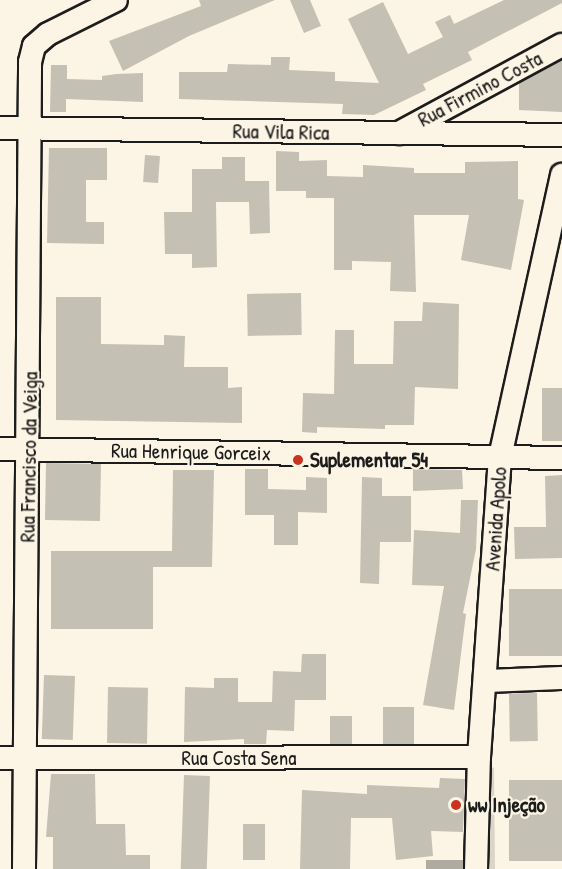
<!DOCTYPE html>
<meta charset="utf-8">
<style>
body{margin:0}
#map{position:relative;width:562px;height:869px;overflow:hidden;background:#fcf5e5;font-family:"Patrick Hand",sans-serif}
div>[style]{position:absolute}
.green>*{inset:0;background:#dbd5c8}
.water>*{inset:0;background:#b0aba1;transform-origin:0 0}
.building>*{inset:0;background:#c4c0b3;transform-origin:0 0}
.roads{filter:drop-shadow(2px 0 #1c1c1c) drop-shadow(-2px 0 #1c1c1c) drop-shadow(0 2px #1c1c1c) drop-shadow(0 -2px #1c1c1c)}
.minor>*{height:22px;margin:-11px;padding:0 11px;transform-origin:11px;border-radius:11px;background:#fcf5e5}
.dots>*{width:16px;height:16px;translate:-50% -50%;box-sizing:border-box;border:3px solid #fcf5e5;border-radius:50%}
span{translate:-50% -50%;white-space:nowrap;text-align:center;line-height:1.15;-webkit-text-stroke:4.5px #fcf5e5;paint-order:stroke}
.street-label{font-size:21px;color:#1c1c1c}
.poi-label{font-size:21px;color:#1c1c1c;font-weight:700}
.left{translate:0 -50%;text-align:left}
</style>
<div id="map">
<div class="green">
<i style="clip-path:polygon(494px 767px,495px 869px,482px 869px,482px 777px)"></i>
</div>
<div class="water">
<i style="left:426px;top:860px;width:38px;height:9px"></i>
</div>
<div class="building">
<i style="clip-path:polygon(199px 0,275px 0,189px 36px,123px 71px,109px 41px,201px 6px)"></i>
<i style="clip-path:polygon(290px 0,310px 0,321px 26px,304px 33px)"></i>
<i style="clip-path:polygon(504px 0,562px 0,562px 3px,468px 52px,472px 60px,423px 84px,426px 90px,374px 115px,342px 114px,343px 104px,179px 99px,179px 72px,227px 72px,228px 64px,271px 65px,271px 57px,290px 57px,289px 70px,335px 72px,335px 81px,379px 83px,348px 19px,383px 2px,408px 54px,443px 37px,435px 22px,450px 15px,454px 24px)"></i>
<i style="clip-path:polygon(562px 60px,562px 112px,519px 110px,519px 83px)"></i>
<i style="clip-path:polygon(51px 65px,67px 65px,67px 79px,102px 80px,102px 76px,116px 74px,143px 73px,143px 102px,66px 99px,66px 112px,50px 112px)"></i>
<i style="clip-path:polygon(49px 148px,107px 148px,107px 180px,86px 180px,86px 222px,104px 222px,104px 244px,47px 243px)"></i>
<i style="clip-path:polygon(276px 151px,299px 152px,299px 161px,327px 160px,327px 176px,363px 177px,363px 165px,414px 168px,414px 173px,465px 173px,465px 162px,518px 161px,518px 199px,524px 200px,511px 270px,461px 260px,469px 215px,414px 215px,416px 292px,390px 291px,391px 262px,352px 261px,352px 270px,334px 270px,334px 198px,306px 198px,306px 191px,276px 191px)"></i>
<i style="left:145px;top:155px;width:15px;height:27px;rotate:4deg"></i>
<i style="clip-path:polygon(222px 157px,245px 157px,245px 181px,269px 181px,270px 233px,250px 234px,249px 202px,216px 202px,217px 267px,192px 268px,192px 254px,165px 254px,164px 212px,192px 212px,192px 169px,222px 169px)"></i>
<i style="left:301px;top:293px;width:42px;height:54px;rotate:89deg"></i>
<i style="clip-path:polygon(56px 297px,101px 297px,101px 344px,164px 345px,164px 335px,185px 336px,184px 367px,228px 367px,228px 388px,242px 387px,242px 423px,56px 420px)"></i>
<i style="clip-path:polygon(423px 302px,459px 304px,458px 389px,415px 387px,414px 425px,385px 425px,385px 429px,317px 427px,317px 433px,302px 432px,303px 393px,334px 394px,335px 330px,354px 330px,354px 364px,393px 364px,394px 321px,422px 321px)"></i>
<i style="left:562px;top:388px;width:53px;height:20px;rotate:90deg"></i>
<i style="left:46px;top:463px;width:55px;height:57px;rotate:1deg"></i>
<i style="clip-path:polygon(245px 469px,268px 469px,268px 489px,306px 490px,306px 477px,327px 478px,327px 513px,298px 512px,298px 545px,274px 545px,274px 515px,245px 515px)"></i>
<i style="clip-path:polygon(413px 469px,462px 470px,463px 489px,413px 491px)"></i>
<i style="clip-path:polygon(173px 470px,214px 470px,212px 567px,153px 567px,153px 629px,51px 629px,51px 551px,172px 551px)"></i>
<i style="clip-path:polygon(562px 475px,562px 558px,515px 559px,514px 527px,546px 527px,545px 476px)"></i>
<i style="clip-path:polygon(362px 477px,382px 478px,382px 496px,411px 496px,411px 542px,380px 542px,379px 584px,360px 583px)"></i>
<i style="clip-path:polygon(461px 500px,478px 500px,476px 549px,463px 613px,466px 614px,454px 710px,423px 705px,444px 586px,412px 585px,414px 530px,460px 533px)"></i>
<i style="left:562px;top:589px;width:67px;height:53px;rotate:90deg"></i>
<i style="clip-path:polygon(302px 654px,326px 654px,326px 700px,295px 700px,294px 731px,267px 730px,266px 744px,244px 744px,244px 739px,184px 742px,185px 687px,214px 688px,214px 678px,238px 678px,238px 702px,272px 702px,273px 671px,301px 672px)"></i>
<i style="left:44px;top:675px;width:31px;height:64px;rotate:2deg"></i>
<i style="left:108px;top:687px;width:40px;height:56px;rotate:1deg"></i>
<i style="left:537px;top:693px;width:48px;height:28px;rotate:89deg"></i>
<i style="left:383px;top:707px;width:31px;height:37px"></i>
<i style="left:330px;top:716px;width:22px;height:28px"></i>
<i style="clip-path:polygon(51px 774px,95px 774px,96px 824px,125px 824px,126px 855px,150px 855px,150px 869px,53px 869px,53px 837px,46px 837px)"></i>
<i style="left:184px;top:775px;width:26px;height:94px;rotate:2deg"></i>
<i style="clip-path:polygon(440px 778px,465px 779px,463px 832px,431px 831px,433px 856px,396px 860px,392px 818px,351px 818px,350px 869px,300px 869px,302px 790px,367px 794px,367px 785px,439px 788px)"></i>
<i style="left:562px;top:780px;width:81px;height:53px;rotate:90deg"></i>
<i style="left:243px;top:824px;width:22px;height:36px"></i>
</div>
<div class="roads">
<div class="minor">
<i style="left:0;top:128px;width:562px;rotate:0.71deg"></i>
<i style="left:399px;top:133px;width:185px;rotate:-28.4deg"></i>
<i style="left:0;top:449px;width:562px;rotate:0.92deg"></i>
<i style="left:486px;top:681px;width:76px;rotate:-2.3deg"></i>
<i style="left:0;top:758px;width:479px;rotate:-0.1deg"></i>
<i style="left:24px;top:869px;width:807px;rotate:-89.57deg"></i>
<i style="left:30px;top:62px;width:16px;rotate:-76deg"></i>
<i style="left:34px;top:46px;width:18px;rotate:-41deg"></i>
<i style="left:48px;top:34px;width:76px;rotate:-26.6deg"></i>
<i style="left:476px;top:869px;width:112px;rotate:-88.5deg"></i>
<i style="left:479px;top:757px;width:301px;rotate:-86deg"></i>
<i style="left:500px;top:457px;width:289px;rotate:-77.6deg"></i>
</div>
</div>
<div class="dots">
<i style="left:298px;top:460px;background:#c8321e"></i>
<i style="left:456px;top:805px;background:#c8321e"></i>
</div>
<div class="street-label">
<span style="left:480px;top:89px;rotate:-28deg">Rua Firmino Costa</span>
<span style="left:281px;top:132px;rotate:1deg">Rua Vila Rica</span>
<span style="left:191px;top:452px;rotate:1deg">Rua Henrique Gorceix</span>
<span style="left:29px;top:457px;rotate:-89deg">Rua Francisco da Veiga</span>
<span style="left:496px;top:519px;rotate:-86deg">Avenida Apolo</span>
<span style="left:239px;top:758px">Rua Costa Sena</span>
</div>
<div class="poi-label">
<span class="left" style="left:310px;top:460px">Suplementar 54</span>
<span class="left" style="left:468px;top:805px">ww Injeção</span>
</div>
</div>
